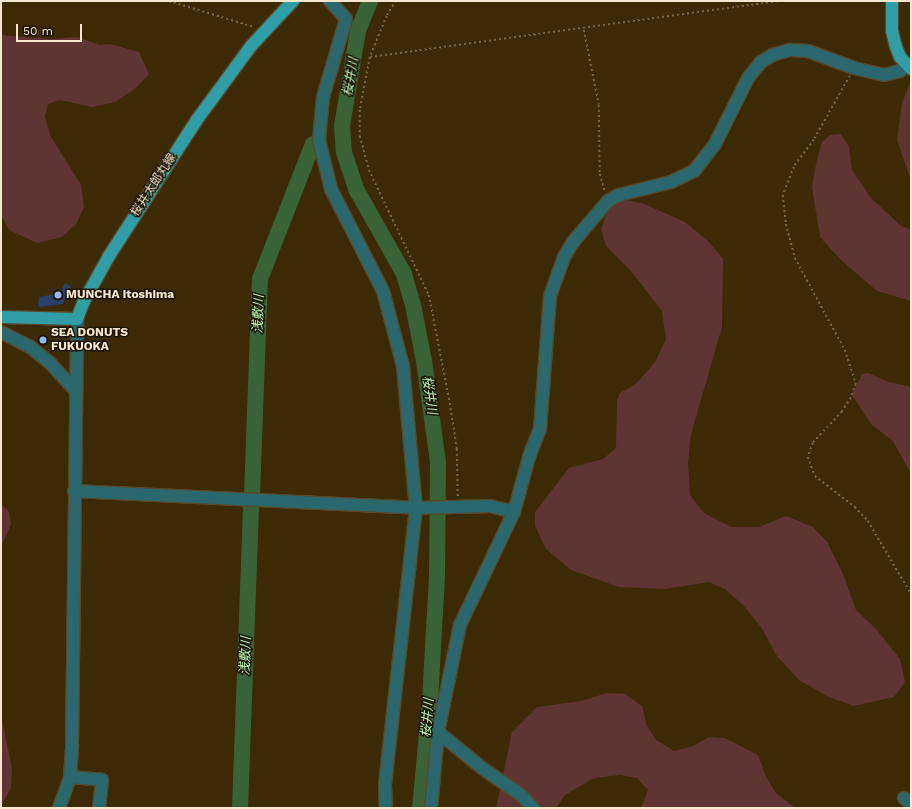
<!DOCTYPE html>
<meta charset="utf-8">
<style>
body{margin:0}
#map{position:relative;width:912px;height:809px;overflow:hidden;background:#3b2a04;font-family:"Work Sans","Noto Sans JP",sans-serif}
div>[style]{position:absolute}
.green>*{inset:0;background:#5f3534}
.river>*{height:16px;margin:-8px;padding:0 8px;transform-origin:8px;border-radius:8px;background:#3a6237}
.building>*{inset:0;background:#29406d}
.path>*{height:1.5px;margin-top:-0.75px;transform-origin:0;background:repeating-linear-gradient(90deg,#756644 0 2px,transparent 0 5px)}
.roads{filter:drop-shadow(1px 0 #594824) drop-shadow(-1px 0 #594824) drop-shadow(0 1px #594824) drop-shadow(0 -1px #594824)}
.minor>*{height:12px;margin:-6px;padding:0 6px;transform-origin:6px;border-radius:6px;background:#2a686e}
.major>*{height:12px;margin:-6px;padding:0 6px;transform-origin:6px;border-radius:6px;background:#2f9ea6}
.dots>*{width:11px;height:11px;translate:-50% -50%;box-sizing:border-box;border:2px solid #1e1402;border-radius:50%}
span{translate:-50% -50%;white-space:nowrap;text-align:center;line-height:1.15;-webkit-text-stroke:3px #1e1402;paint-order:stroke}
.street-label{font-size:12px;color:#f5e8cf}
.poi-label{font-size:12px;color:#f5e8cf;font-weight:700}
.left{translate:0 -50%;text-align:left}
.water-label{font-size:13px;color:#b8f8b3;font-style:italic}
.frame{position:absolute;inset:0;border:2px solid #f5e8cf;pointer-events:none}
.scale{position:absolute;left:16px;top:24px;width:66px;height:18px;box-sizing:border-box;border:2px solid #f5e8cf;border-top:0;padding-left:5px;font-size:12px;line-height:14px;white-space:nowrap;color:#f5e8cf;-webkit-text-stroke:3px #1e1402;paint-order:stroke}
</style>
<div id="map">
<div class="green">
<i style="clip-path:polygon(1px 35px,49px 39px,77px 37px,100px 45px,110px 44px,139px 52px,149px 74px,136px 88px,115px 102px,92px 107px,60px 100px,48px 104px,45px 117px,50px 135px,81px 185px,84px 207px,76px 224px,62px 237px,37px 243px,9px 230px,1px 215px)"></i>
<i style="clip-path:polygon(911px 80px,911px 181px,897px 140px,902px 103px)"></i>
<i style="clip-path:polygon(841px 134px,849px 147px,852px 170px,871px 198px,900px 225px,911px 230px,911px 301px,877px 291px,841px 260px,820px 237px,812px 187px,817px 159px,822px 142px,830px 135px)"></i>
<i style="clip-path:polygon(620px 199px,642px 203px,685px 222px,707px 240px,723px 259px,722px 327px,691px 434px,688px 463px,690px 495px,704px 513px,731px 527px,759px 527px,786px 516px,813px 527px,827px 542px,843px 574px,856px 610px,876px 629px,900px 659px,905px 682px,894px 697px,854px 706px,829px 697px,799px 680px,777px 656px,761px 627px,743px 605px,725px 589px,709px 582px,665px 589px,619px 587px,571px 570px,546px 549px,535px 526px,535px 512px,569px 468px,603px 459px,616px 448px,617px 400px,620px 393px,636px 384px,655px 362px,666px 339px,662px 311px,631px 271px,606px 246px,601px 229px,610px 203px)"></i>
<i style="clip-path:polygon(868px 373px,889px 382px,911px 387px,911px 474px,893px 441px,872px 425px,852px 395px,862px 374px)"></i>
<i style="clip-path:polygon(1px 504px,9px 512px,11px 524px,1px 547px)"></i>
<i style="clip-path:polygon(607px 693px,625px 694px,642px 706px,647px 726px,656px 740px,674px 751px,693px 746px,709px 737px,725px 738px,758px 755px,766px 777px,776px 793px,795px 808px,641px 808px,648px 790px,637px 778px,620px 775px,594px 778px,565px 795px,556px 808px,496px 808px,512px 732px,537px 707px,581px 701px)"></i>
<i style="clip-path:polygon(1px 715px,12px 768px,11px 788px,1px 806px)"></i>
</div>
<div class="river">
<i style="left:370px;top:1px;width:32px;rotate:112deg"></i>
<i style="left:358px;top:31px;width:96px;rotate:99.6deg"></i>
<i style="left:342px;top:126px;width:26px;rotate:86deg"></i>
<i style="left:344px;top:152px;width:39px;rotate:72deg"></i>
<i style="left:356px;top:189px;width:98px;rotate:60.5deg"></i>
<i style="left:404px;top:274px;width:37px;rotate:74deg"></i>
<i style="left:414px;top:310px;width:52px;rotate:78.9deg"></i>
<i style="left:424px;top:361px;width:102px;rotate:82.1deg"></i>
<i style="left:438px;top:462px;width:114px;rotate:90.5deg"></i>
<i style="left:437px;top:576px;width:125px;rotate:93.2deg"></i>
<i style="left:430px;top:701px;width:107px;rotate:95.3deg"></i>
<i style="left:252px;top:495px;width:216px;rotate:-87.9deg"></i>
<i style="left:260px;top:279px;width:145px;rotate:-68.6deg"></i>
<i style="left:240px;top:808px;width:305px;rotate:-87.9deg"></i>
</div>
<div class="building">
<i style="clip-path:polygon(65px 283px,71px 286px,63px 304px,38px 307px,39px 297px,60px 293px)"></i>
</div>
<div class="path">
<i style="left:169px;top:1px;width:89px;rotate:17deg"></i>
<i style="left:396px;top:1px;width:17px;rotate:121deg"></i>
<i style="left:387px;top:16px;width:44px;rotate:112.5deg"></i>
<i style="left:370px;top:57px;width:54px;rotate:100.7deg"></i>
<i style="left:360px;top:110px;width:26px;rotate:90deg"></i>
<i style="left:360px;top:136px;width:35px;rotate:75deg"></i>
<i style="left:369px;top:170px;width:139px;rotate:64.4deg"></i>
<i style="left:429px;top:295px;width:110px;rotate:79deg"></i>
<i style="left:450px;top:403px;width:47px;rotate:81.3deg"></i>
<i style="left:457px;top:449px;width:48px;rotate:88.8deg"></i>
<i style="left:584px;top:30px;width:76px;rotate:78.7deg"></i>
<i style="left:599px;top:105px;width:69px;rotate:89.2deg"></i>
<i style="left:600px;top:174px;width:19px;rotate:74deg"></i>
<i style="left:370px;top:57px;width:413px;rotate:-7.8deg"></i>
<i style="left:850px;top:76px;width:73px;rotate:119.4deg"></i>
<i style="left:814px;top:140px;width:34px;rotate:127deg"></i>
<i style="left:794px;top:167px;width:30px;rotate:111deg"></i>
<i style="left:783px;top:195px;width:29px;rotate:84deg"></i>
<i style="left:786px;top:224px;width:35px;rotate:75deg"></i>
<i style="left:795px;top:258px;width:105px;rotate:61.5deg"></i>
<i style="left:845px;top:350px;width:36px;rotate:72deg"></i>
<i style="left:856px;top:384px;width:15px;rotate:110deg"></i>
<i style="left:851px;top:398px;width:17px;rotate:123deg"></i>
<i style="left:842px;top:412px;width:42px;rotate:133.1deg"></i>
<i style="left:813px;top:443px;width:15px;rotate:110deg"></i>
<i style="left:808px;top:457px;width:20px;rotate:70deg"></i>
<i style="left:815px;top:476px;width:51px;rotate:37.8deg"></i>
<i style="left:855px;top:507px;width:19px;rotate:47deg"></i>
<i style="left:868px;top:521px;width:85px;rotate:59.5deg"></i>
</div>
<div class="roads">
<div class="minor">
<i style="left:330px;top:1px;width:24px;rotate:48deg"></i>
<i style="left:346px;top:19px;width:81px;rotate:106.4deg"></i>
<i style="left:323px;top:97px;width:43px;rotate:95.3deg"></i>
<i style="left:319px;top:140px;width:50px;rotate:76.2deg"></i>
<i style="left:331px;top:189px;width:114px;rotate:63deg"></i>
<i style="left:383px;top:291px;width:78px;rotate:75.1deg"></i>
<i style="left:403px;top:366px;width:143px;rotate:84.8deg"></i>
<i style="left:416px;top:508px;width:279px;rotate:96.4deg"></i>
<i style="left:385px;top:785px;width:23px;rotate:88deg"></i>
<i style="left:1px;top:332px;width:31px;rotate:27deg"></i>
<i style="left:29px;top:346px;width:27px;rotate:39deg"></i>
<i style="left:50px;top:363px;width:38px;rotate:47deg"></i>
<i style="left:74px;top:491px;width:342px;rotate:2.8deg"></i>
<i style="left:416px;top:508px;width:74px;rotate:-1.5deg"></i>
<i style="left:490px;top:506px;width:25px;rotate:14deg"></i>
<i style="left:438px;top:732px;width:57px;rotate:39.3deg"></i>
<i style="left:482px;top:768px;width:47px;rotate:34.7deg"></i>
<i style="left:521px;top:795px;width:18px;rotate:47deg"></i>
<i style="left:70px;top:777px;width:32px;rotate:5deg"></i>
<i style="left:102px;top:780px;width:28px;rotate:96deg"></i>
<i style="left:904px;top:798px;width:9px;rotate:41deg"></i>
<i style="left:59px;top:808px;width:33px;rotate:-70deg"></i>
<i style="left:70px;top:777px;width:32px;rotate:-86deg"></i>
<i style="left:72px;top:745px;width:426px;rotate:-89.3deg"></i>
<i style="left:431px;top:808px;width:76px;rotate:-84.7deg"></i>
<i style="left:438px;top:732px;width:109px;rotate:-78.4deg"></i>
<i style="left:460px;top:625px;width:125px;rotate:-64.5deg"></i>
<i style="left:514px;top:512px;width:57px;rotate:-74.7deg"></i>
<i style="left:529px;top:457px;width:30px;rotate:-69deg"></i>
<i style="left:540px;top:429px;width:133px;rotate:-85.7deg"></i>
<i style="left:550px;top:296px;width:41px;rotate:-70.3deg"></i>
<i style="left:564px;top:257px;width:17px;rotate:-59deg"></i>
<i style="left:573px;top:242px;width:54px;rotate:-49.5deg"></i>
<i style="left:608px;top:201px;width:13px;rotate:-29deg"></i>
<i style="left:619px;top:195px;width:54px;rotate:-14deg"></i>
<i style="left:671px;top:182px;width:25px;rotate:-26deg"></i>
<i style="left:694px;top:171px;width:34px;rotate:-52deg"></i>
<i style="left:715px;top:144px;width:74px;rotate:-63.4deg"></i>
<i style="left:748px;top:78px;width:21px;rotate:-51deg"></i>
<i style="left:761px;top:62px;width:13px;rotate:-32deg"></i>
<i style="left:772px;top:55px;width:19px;rotate:-16deg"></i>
<i style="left:790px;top:50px;width:18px;rotate:3deg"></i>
<i style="left:808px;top:51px;width:49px;rotate:20.3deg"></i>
<i style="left:854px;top:68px;width:31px;rotate:13deg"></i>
<i style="left:884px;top:75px;width:16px;rotate:-14deg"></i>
<i style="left:900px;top:71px;width:8px;rotate:-45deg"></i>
</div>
<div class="major">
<i style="left:892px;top:1px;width:30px;rotate:90deg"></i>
<i style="left:892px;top:31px;width:16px;rotate:76deg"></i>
<i style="left:896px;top:47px;width:11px;rotate:68deg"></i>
<i style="left:900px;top:57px;width:16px;rotate:47deg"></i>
<i style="left:1px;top:317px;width:76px;rotate:1.5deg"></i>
<i style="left:77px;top:319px;width:19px;rotate:-69deg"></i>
<i style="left:84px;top:301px;width:51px;rotate:-60.9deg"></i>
<i style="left:109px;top:256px;width:161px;rotate:-57.2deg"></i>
<i style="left:196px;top:121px;width:93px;rotate:-53.7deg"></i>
<i style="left:251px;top:46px;width:62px;rotate:-47deg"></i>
</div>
</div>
<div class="dots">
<i style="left:58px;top:295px;background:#93b7fd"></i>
<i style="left:43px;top:340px;background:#93b7fd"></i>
</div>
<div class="street-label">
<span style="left:154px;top:185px;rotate:-57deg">桜井太郎丸線</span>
</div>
<div class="poi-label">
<span class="left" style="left:66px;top:295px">MUNCHA itoshima</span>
<span class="left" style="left:51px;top:340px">SEA DONUTS<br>FUKUOKA</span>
</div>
<div class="water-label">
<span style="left:351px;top:77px;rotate:-80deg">桜井川</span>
<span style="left:259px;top:314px;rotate:-88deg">浅敷川</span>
<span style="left:429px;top:395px;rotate:82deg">桜井川</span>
<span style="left:246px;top:656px;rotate:-88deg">浅敷川</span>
<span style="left:428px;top:718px;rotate:-85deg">桜井川</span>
</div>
<div class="frame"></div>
<div class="scale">50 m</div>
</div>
